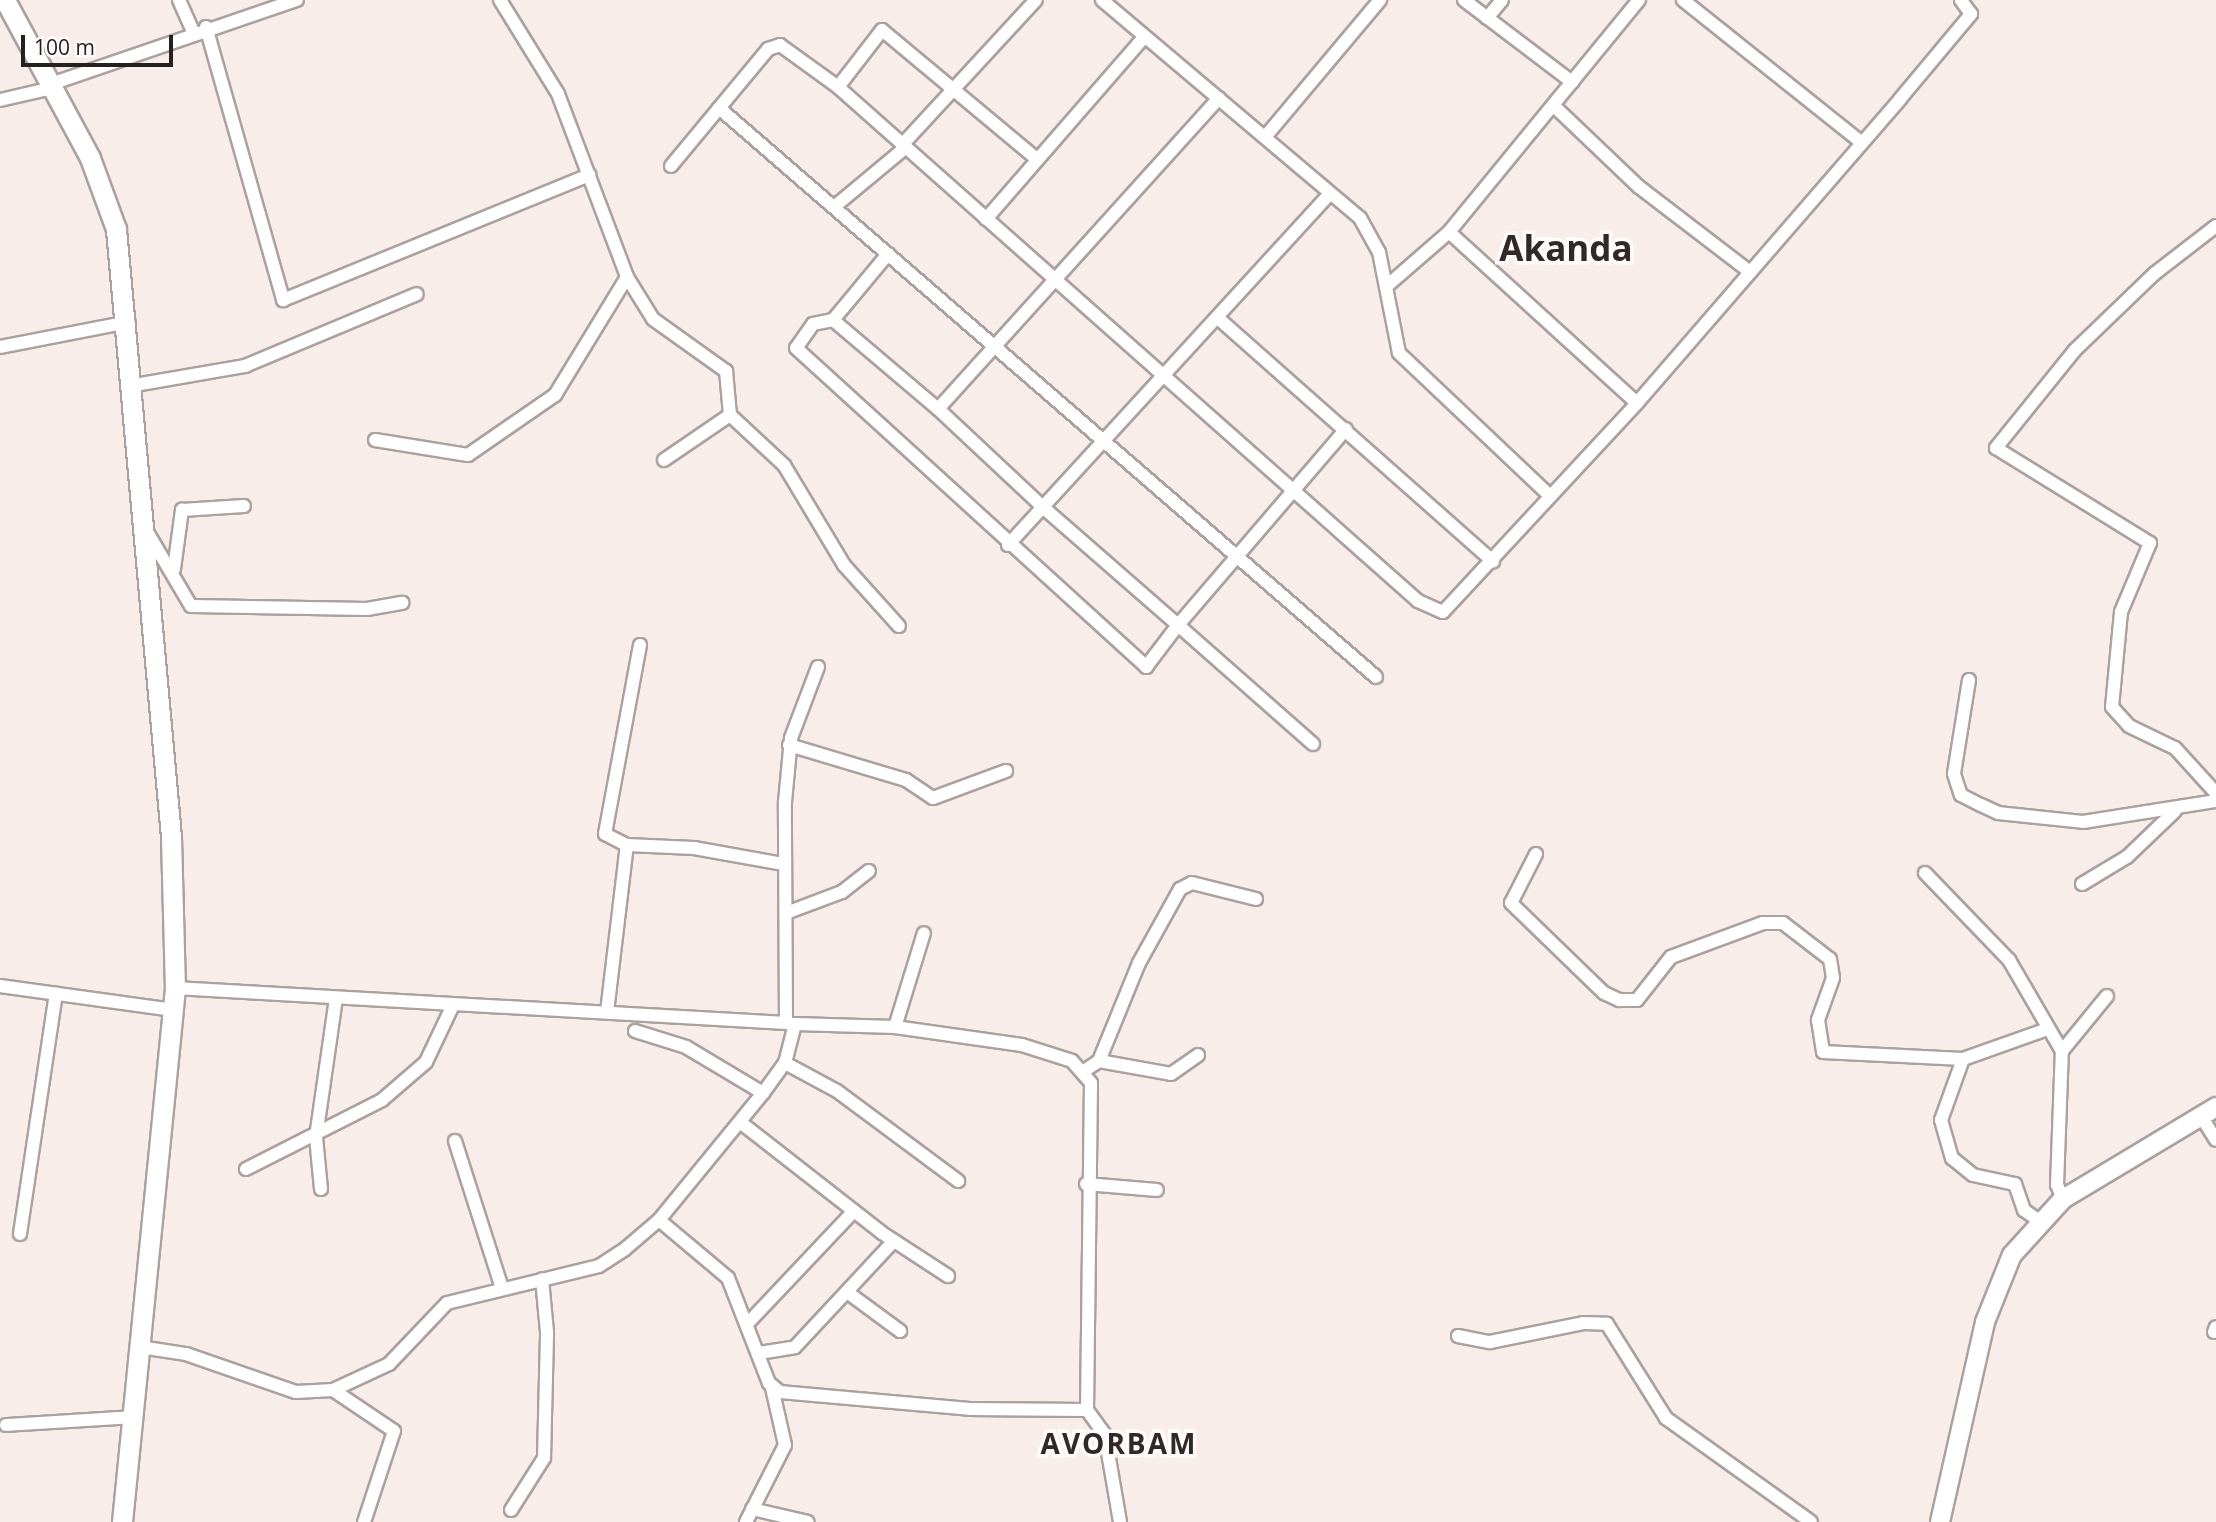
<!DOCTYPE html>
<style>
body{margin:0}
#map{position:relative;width:2216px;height:1522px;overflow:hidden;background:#f8ede9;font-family:"Open Sans",sans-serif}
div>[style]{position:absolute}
.roads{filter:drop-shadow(2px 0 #aba19e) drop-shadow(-2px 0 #aba19e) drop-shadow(0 2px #aba19e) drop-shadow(0 -2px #aba19e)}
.street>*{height:12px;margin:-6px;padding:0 6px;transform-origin:6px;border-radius:6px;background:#fff}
.secondary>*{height:18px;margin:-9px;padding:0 9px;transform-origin:9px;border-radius:9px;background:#fff}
.primary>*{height:19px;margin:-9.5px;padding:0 9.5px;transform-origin:9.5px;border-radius:9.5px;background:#fff}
span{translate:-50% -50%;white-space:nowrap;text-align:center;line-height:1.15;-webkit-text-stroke:7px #fffdfc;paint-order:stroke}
.district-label{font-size:28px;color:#312927;font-weight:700;letter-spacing:2px}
.town-label{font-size:35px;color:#312927;font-weight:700}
.scale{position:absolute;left:21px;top:35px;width:152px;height:32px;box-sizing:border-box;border:4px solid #252120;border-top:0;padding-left:9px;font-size:21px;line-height:24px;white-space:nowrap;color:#252120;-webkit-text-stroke:5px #fffdfc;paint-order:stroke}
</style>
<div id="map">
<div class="roads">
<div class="street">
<i style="left:179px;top:0;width:35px;rotate:66deg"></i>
<i style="left:500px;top:0;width:110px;rotate:58.3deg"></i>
<i style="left:558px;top:94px;width:196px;rotate:69.3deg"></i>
<i style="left:627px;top:277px;width:49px;rotate:58.2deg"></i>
<i style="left:653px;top:319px;width:90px;rotate:35.5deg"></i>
<i style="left:726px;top:371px;width:44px;rotate:84.8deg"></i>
<i style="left:730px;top:415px;width:74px;rotate:42.8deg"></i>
<i style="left:784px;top:465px;width:117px;rotate:59deg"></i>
<i style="left:844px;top:565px;width:82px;rotate:48deg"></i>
<i style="left:1102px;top:0;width:338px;rotate:40.2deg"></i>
<i style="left:1360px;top:218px;width:39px;rotate:61deg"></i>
<i style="left:1379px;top:252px;width:103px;rotate:78.8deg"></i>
<i style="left:1399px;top:353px;width:208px;rotate:43.4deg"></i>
<i style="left:1464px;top:0;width:136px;rotate:37.2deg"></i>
<i style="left:1683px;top:0;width:229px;rotate:38.6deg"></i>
<i style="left:1487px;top:18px;width:23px;rotate:-50deg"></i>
<i style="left:206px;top:27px;width:284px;rotate:74.2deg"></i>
<i style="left:283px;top:300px;width:331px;rotate:-22.2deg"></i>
<i style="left:51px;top:84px;width:260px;rotate:-18.9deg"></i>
<i style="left:838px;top:87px;width:72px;rotate:-52.3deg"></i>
<i style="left:882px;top:30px;width:202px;rotate:39.8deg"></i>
<i style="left:0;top:100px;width:53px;rotate:-13deg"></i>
<i style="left:1554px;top:106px;width:117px;rotate:43.6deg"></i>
<i style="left:1639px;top:187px;width:140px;rotate:37.4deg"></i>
<i style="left:719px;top:108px;width:869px;rotate:40.89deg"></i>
<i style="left:1265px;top:137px;width:179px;rotate:-50deg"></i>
<i style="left:902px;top:145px;width:197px;rotate:-47.3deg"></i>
<i style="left:671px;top:166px;width:152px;rotate:-50.3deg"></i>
<i style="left:768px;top:49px;width:13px;rotate:-18deg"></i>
<i style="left:780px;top:45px;width:72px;rotate:35.9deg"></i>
<i style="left:838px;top:87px;width:775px;rotate:41.55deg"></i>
<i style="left:1418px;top:601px;width:27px;rotate:24deg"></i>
<i style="left:1443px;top:612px;width:285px;rotate:-47.1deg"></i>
<i style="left:1637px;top:403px;width:402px;rotate:-49.1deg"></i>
<i style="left:1900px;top:99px;width:111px;rotate:-50.1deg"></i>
<i style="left:1971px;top:14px;width:17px;rotate:-126deg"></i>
<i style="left:834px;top:207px;width:92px;rotate:-39.7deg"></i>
<i style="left:986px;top:219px;width:241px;rotate:-49deg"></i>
<i style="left:2216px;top:226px;width:78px;rotate:142.3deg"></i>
<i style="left:2154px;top:274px;width:110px;rotate:136.1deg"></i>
<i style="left:2075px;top:350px;width:126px;rotate:128.9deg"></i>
<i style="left:1996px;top:448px;width:181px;rotate:31.7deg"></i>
<i style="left:2150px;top:543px;width:75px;rotate:112.8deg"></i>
<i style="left:2121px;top:612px;width:95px;rotate:95.4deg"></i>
<i style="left:2112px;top:707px;width:25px;rotate:48deg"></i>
<i style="left:2129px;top:726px;width:51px;rotate:25.6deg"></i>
<i style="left:2175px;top:748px;width:61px;rotate:47.7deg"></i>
<i style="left:1449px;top:232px;width:254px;rotate:42.3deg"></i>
<i style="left:1388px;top:285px;width:81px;rotate:-41deg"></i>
<i style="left:1449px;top:232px;width:300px;rotate:-50.7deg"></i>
<i style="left:1219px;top:319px;width:366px;rotate:41.5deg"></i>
<i style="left:833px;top:320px;width:86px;rotate:-50.2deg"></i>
<i style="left:0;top:347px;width:131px;rotate:-11deg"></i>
<i style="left:135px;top:385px;width:112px;rotate:-9.8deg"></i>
<i style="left:245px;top:366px;width:186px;rotate:-22.7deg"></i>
<i style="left:938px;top:409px;width:419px;rotate:-47.9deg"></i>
<i style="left:375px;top:440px;width:94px;rotate:9.2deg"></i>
<i style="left:468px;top:455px;width:106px;rotate:-34.6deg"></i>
<i style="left:555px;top:395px;width:138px;rotate:-58.6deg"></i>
<i style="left:664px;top:460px;width:80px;rotate:-34.3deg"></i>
<i style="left:146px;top:530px;width:88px;rotate:59.4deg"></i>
<i style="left:191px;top:606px;width:176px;rotate:1deg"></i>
<i style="left:367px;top:609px;width:36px;rotate:-10deg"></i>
<i style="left:1008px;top:545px;width:476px;rotate:-47.5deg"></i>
<i style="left:174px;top:569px;width:60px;rotate:-82.3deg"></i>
<i style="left:182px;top:510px;width:62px;rotate:-3.7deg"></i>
<i style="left:640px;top:645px;width:192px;rotate:100.5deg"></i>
<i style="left:605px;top:834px;width:25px;rotate:27deg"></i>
<i style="left:627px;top:845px;width:67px;rotate:2.6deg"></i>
<i style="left:694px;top:848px;width:90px;rotate:10.2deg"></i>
<i style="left:1969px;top:680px;width:95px;rotate:99.1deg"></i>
<i style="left:1954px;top:774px;width:22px;rotate:72deg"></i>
<i style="left:1961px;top:795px;width:22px;rotate:27deg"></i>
<i style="left:1981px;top:805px;width:19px;rotate:25deg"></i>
<i style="left:1998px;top:813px;width:85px;rotate:6deg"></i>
<i style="left:2083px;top:822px;width:135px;rotate:-9deg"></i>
<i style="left:1313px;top:744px;width:180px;rotate:-138.6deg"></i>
<i style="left:1178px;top:625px;width:176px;rotate:-138.9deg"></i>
<i style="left:1045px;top:509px;width:146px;rotate:-136.9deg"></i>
<i style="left:938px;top:409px;width:138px;rotate:-139.7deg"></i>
<i style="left:833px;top:320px;width:20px;rotate:169deg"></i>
<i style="left:813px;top:324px;width:29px;rotate:125deg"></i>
<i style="left:796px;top:348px;width:474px;rotate:42.3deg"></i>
<i style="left:1146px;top:667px;width:53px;rotate:-52.7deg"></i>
<i style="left:1178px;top:625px;width:258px;rotate:-49.4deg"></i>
<i style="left:789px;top:745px;width:122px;rotate:16.7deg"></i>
<i style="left:906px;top:780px;width:32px;rotate:34deg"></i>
<i style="left:933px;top:798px;width:78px;rotate:-20.3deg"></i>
<i style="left:1536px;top:854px;width:55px;rotate:117deg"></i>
<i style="left:1511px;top:903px;width:129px;rotate:44.1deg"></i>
<i style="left:1604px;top:993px;width:17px;rotate:25deg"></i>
<i style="left:1619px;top:1000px;width:18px"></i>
<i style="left:1637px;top:1000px;width:55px;rotate:-51.7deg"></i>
<i style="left:1671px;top:957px;width:98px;rotate:-20.3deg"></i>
<i style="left:1763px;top:923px;width:20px"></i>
<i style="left:1783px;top:923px;width:59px;rotate:37.5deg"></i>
<i style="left:1830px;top:959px;width:19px;rotate:81deg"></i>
<i style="left:1833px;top:978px;width:45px;rotate:109.7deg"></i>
<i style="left:1818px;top:1020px;width:32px;rotate:81deg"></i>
<i style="left:1823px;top:1052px;width:140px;rotate:2.9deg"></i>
<i style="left:1963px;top:1059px;width:87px;rotate:-19.5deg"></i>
<i style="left:1925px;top:873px;width:121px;rotate:46deg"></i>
<i style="left:2009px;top:960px;width:105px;rotate:59.8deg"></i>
<i style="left:2082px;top:884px;width:52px;rotate:-31deg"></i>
<i style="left:2127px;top:857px;width:66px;rotate:-43.8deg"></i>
<i style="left:786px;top:913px;width:60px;rotate:-20.6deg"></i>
<i style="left:842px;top:892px;width:34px;rotate:-38deg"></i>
<i style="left:0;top:986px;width:175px;rotate:7.9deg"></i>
<i style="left:175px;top:988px;width:612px;rotate:3.28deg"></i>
<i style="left:607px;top:1012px;width:168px;rotate:-83.2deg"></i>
<i style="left:792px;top:1024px;width:6px;rotate:-171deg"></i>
<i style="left:786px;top:1023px;width:221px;rotate:-90.3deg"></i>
<i style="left:785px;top:802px;width:64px;rotate:-84.6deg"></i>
<i style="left:791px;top:738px;width:76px;rotate:-69.2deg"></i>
<i style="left:895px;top:1027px;width:98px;rotate:-72.9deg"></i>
<i style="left:635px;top:1031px;width:53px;rotate:17.4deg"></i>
<i style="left:686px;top:1047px;width:90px;rotate:30.9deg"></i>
<i style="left:1963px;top:1059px;width:65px;rotate:109.8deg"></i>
<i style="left:1941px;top:1120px;width:40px;rotate:74deg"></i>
<i style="left:1952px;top:1158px;width:27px;rotate:39deg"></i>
<i style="left:1973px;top:1175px;width:43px;rotate:12.1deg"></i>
<i style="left:2015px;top:1184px;width:28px;rotate:71deg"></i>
<i style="left:2024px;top:1210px;width:19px;rotate:36deg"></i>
<i style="left:1099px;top:1061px;width:73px;rotate:10.2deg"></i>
<i style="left:1171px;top:1074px;width:33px;rotate:-35deg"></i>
<i style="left:785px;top:1063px;width:59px;rotate:28.3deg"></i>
<i style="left:837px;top:1091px;width:151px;rotate:36.6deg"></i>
<i style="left:1084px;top:1071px;width:18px;rotate:-34deg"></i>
<i style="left:1099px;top:1061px;width:106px;rotate:-67.8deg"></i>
<i style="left:1139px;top:963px;width:85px;rotate:-61deg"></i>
<i style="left:1180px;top:889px;width:13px;rotate:-27deg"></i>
<i style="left:1192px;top:883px;width:66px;rotate:14deg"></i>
<i style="left:2201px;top:1116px;width:28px;rotate:58deg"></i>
<i style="left:740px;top:1122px;width:180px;rotate:38deg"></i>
<i style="left:882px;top:1233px;width:79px;rotate:33.1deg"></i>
<i style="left:455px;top:1141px;width:154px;rotate:72.3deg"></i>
<i style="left:246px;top:1169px;width:153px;rotate:-26.9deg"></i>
<i style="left:382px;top:1100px;width:58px;rotate:-40.8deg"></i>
<i style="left:426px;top:1062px;width:63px;rotate:-64.7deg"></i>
<i style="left:1086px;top:1184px;width:71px;rotate:4.8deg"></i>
<i style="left:321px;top:1189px;width:52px;rotate:-95.5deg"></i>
<i style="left:316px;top:1137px;width:139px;rotate:-81.8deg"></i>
<i style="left:2063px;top:1199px;width:15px;rotate:-113deg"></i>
<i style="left:2057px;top:1185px;width:134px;rotate:-87.9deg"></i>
<i style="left:2062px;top:1051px;width:71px;rotate:-50.7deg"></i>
<i style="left:659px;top:1220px;width:90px;rotate:40deg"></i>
<i style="left:728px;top:1278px;width:113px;rotate:68.7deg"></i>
<i style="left:769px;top:1383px;width:14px;rotate:39deg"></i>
<i style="left:780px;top:1392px;width:190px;rotate:5.1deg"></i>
<i style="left:969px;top:1409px;width:118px;rotate:0.5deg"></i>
<i style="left:20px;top:1234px;width:243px;rotate:-81.5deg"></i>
<i style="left:847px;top:1292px;width:66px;rotate:36.3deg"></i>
<i style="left:748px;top:1323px;width:154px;rotate:-46.6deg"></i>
<i style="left:2214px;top:1332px;width:5px;rotate:-68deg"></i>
<i style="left:1458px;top:1336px;width:33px;rotate:11deg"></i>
<i style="left:1490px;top:1342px;width:95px;rotate:-11.5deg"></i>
<i style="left:1583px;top:1323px;width:24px;rotate:2deg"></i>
<i style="left:1607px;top:1324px;width:111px;rotate:57.9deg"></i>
<i style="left:1666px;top:1418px;width:178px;rotate:35.6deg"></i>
<i style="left:140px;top:1347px;width:47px;rotate:8.7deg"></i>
<i style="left:186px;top:1354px;width:116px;rotate:19.1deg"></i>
<i style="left:296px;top:1392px;width:37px;rotate:-3deg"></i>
<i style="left:333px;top:1390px;width:62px;rotate:-24.9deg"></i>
<i style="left:389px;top:1364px;width:84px;rotate:-46.4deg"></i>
<i style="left:447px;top:1303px;width:156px;rotate:-13.7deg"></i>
<i style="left:599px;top:1266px;width:31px;rotate:-33deg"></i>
<i style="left:625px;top:1249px;width:45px;rotate:-40.5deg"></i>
<i style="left:659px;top:1220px;width:164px;rotate:-50.7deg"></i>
<i style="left:763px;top:1093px;width:37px;rotate:-54deg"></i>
<i style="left:785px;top:1063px;width:40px;rotate:-75.6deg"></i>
<i style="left:795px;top:1024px;width:100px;rotate:1.7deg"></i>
<i style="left:895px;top:1027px;width:128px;rotate:8.1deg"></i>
<i style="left:1022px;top:1045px;width:52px;rotate:17.7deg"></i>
<i style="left:1072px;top:1061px;width:29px;rotate:49deg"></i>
<i style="left:1091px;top:1083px;width:327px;rotate:90.7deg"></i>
<i style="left:1087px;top:1410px;width:31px;rotate:54deg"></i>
<i style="left:1105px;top:1435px;width:88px;rotate:80.2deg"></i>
<i style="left:759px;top:1353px;width:36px;rotate:-9deg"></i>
<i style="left:795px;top:1347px;width:145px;rotate:-47deg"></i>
<i style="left:333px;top:1390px;width:73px;rotate:33.9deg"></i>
<i style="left:394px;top:1431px;width:96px;rotate:108.2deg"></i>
<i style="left:6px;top:1425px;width:127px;rotate:-3.6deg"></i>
<i style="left:752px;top:1509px;width:57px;rotate:13.1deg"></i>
<i style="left:511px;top:1510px;width:62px;rotate:-57.6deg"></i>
<i style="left:544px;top:1458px;width:126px;rotate:-88.6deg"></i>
<i style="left:547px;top:1332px;width:53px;rotate:-95.4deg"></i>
<i style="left:746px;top:1522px;width:86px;rotate:-63.1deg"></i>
<i style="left:785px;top:1445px;width:58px;rotate:-102.8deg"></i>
</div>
<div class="secondary">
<i style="left:1940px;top:1522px;width:205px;rotate:-77.3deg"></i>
<i style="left:1985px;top:1322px;width:72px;rotate:-68.1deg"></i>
<i style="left:2012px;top:1255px;width:76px;rotate:-47.7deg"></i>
<i style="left:2063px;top:1199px;width:179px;rotate:-31deg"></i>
</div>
<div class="primary">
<i style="left:5px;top:0;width:179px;rotate:61.7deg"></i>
<i style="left:90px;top:158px;width:76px;rotate:69.9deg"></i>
<i style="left:116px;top:229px;width:610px;rotate:84.83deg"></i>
<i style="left:171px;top:837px;width:151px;rotate:88.5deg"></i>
<i style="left:175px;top:988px;width:537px;rotate:95.67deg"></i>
</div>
</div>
<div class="district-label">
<span style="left:1119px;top:1443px">AVORBAM</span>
</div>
<div class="town-label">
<span style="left:1566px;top:248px">Akanda</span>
</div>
<div class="scale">100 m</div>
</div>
